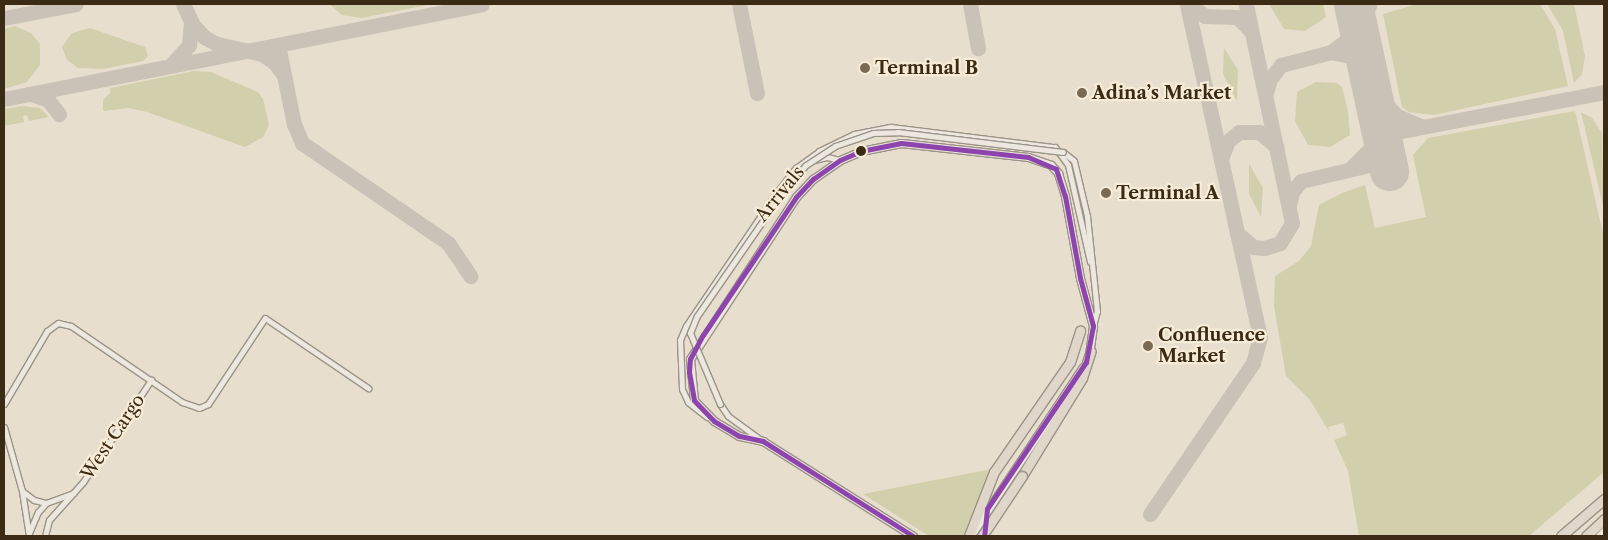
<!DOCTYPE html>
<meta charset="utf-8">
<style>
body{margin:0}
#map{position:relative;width:1608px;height:540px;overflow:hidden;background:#e8dece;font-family:"Libre Caslon Text",serif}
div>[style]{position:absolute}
.green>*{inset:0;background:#d2cfac}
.taxiway>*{height:15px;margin:-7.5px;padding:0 7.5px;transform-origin:7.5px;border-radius:7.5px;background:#cac2b6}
.runway>*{height:39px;margin:-19.5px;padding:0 19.5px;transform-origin:19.5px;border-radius:19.5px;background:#cac2b6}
.roads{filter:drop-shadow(1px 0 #9b9387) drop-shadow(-1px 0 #9b9387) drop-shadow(0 1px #9b9387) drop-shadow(0 -1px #9b9387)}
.minor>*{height:5px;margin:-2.5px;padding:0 2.5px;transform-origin:2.5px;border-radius:2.5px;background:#ece7df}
.secondary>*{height:7px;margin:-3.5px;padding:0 3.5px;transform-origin:3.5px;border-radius:3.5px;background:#ece7df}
.motorway>*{height:9px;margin:-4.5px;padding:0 4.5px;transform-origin:4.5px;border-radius:4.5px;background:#e0d7ca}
.bridges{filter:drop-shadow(1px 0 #9b9387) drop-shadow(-1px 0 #9b9387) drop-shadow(0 1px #9b9387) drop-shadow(0 -1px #9b9387)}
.minor-bridge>*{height:5px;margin:-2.5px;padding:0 2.5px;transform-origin:2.5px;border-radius:2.5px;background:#ece7df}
.motorway-bridge>*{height:9px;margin:-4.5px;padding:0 4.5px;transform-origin:4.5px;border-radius:4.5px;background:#e0d7ca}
.bus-1>*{height:5px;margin:-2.5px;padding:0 2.5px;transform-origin:2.5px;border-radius:2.5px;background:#8e44ad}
.dots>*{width:14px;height:14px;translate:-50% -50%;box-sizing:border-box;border:2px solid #f7ecd8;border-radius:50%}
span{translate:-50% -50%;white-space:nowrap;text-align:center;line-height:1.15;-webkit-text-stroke:4.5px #f7ecd8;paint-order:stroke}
.poi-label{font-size:18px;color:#3b2b14;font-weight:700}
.left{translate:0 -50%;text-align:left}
.street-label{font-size:18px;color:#3b2b14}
.frame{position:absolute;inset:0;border:5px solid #3b2b14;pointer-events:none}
</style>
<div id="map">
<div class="green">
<i style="clip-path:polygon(329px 4px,433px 4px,361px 18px,342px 15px)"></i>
<i style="clip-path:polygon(1269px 4px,1323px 4px,1326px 17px,1305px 31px,1284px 29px)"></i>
<i style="clip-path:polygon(1417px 4px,1540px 4px,1555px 29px,1568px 86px,1434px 115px,1409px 112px,1402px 107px,1383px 14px)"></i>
<i style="clip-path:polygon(1547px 4px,1574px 4px,1585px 56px,1582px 74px,1574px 83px,1563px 31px)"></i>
<i style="clip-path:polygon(15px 26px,31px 33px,40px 44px,40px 65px,27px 82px,4px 89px,4px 29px)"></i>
<i style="clip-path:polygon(90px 28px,145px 47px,148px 56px,143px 61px,103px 69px,78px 68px,67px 60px,62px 47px,72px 33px)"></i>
<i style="clip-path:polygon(1224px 48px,1238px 70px,1237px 101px,1223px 74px)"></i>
<i style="clip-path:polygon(194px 71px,211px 72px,258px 92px,263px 99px,269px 125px,263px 137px,245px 147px,147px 112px,129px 108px,103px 111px,103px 100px,110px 93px,110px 88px)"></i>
<i style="clip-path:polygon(1316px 82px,1337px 83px,1342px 87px,1348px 111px,1350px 135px,1330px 147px,1308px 145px,1295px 121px,1297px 92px)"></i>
<i style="clip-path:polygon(22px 106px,40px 108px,49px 117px,29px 121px,27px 115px,23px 116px,24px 122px,4px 126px,4px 109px)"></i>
<i style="clip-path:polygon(1575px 111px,1604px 238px,1604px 472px,1529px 536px,1359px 536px,1348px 471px,1334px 440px,1347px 435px,1343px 423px,1328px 427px,1330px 433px,1310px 400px,1286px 376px,1274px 306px,1275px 276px,1299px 261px,1311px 246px,1319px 205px,1342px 193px,1365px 185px,1375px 228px,1426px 217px,1413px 155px,1428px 138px)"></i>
<i style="clip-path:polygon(1581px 112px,1592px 118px,1602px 133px,1604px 210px)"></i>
<i style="clip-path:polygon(1249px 164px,1263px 188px,1261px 217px,1249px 194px)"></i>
<i style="clip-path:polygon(1002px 467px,966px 536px,929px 536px,863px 494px)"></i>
</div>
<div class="taxiway">
<i style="left:183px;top:4px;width:23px;rotate:65deg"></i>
<i style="left:193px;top:25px;width:16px;rotate:47deg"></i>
<i style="left:204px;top:37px;width:15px;rotate:28deg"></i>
<i style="left:217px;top:44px;width:46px;rotate:12.5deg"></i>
<i style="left:262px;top:54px;width:16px;rotate:35deg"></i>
<i style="left:275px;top:63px;width:14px;rotate:54deg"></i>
<i style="left:739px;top:4px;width:91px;rotate:78.6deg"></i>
<i style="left:970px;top:4px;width:45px;rotate:79.7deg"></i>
<i style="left:1189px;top:4px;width:20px;rotate:37deg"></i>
<i style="left:1205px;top:16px;width:32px;rotate:2deg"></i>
<i style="left:1237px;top:17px;width:20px;rotate:45deg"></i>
<i style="left:4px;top:18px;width:73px;rotate:-11deg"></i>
<i style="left:1358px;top:26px;width:13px;rotate:-77deg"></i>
<i style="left:1361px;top:13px;width:11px;rotate:-41deg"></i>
<i style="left:278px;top:45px;width:81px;rotate:78.6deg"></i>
<i style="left:294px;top:124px;width:21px;rotate:67deg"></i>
<i style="left:302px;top:143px;width:177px;rotate:34.4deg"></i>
<i style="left:448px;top:243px;width:40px;rotate:56deg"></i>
<i style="left:1331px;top:52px;width:20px;rotate:-37deg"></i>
<i style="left:1347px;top:40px;width:26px;rotate:-72deg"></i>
<i style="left:171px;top:65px;width:27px;rotate:-48deg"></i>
<i style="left:189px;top:45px;width:24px;rotate:-85deg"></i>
<i style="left:1372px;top:90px;width:36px;rotate:46deg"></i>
<i style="left:1397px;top:116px;width:25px;rotate:23deg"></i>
<i style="left:1266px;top:93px;width:15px;rotate:-74deg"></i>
<i style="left:1270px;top:79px;width:18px;rotate:-52deg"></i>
<i style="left:1281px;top:65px;width:52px;rotate:-14.6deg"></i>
<i style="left:1331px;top:52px;width:19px;rotate:12deg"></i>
<i style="left:1350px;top:56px;width:26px;rotate:47deg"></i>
<i style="left:31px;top:94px;width:18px;rotate:19deg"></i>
<i style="left:48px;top:100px;width:18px;rotate:52deg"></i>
<i style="left:4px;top:99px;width:487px;rotate:-11.2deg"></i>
<i style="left:1381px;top:135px;width:227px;rotate:-10.9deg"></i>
<i style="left:1221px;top:159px;width:19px;rotate:-69deg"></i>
<i style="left:1228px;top:141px;width:14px;rotate:-39deg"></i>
<i style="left:1239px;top:132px;width:20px"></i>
<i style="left:1259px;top:132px;width:23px;rotate:40deg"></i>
<i style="left:1351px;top:168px;width:31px;rotate:-45deg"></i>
<i style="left:1373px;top:146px;width:23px;rotate:-75deg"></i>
<i style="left:1289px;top:205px;width:13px;rotate:-77deg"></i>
<i style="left:1292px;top:192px;width:14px;rotate:-51deg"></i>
<i style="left:1301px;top:181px;width:88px;rotate:-13.1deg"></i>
<i style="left:1237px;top:233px;width:21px;rotate:41deg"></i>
<i style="left:1253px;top:247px;width:11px;rotate:5deg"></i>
<i style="left:1264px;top:248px;width:17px;rotate:-17deg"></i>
<i style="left:1280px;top:243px;width:23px;rotate:-59deg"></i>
<i style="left:1292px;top:223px;width:224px;rotate:-101.9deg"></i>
<i style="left:1150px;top:514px;width:183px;rotate:-55.7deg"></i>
<i style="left:1253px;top:363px;width:27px;rotate:-75deg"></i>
<i style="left:1260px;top:337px;width:341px;rotate:-102.4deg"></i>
</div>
<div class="runway">
<i style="left:1353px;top:4px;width:171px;rotate:77.8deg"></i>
</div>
<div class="roads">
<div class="minor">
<i style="left:1063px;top:152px;width:14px;rotate:39deg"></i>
<i style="left:1074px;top:161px;width:57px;rotate:76.7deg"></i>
<i style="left:1087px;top:216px;width:96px;rotate:84deg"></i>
<i style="left:1097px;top:311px;width:16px;rotate:105deg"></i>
<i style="left:814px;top:160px;width:13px;rotate:-13deg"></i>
<i style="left:827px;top:157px;width:13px;rotate:13deg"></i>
<i style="left:4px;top:404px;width:85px;rotate:-59.5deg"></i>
<i style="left:47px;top:331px;width:14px;rotate:-36deg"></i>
<i style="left:58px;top:323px;width:13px;rotate:13deg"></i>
<i style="left:71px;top:326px;width:135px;rotate:34.4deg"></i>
<i style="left:182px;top:402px;width:18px;rotate:19deg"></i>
<i style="left:199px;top:408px;width:10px;rotate:-24deg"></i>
<i style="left:208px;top:404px;width:103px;rotate:-56.5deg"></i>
<i style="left:265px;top:318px;width:125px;rotate:34.2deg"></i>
<i style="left:720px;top:404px;width:14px;rotate:56deg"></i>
<i style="left:728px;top:416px;width:39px;rotate:36deg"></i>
<i style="left:707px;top:417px;width:24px;rotate:-142deg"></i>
<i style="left:688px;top:402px;width:14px;rotate:-115deg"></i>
<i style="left:682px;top:389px;width:49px;rotate:-92.3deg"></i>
<i style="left:680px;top:340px;width:15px;rotate:-67deg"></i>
<i style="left:686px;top:326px;width:162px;rotate:-55.8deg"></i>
<i style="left:777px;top:192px;width:31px;rotate:-52deg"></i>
<i style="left:796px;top:168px;width:29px;rotate:-36deg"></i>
<i style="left:819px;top:151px;width:39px;rotate:-26deg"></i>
<i style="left:854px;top:134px;width:38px;rotate:-11deg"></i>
<i style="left:891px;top:127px;width:165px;rotate:7deg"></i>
<i style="left:1055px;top:147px;width:22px;rotate:54deg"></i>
<i style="left:1068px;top:165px;width:99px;rotate:77.2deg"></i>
<i style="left:4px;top:427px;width:66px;rotate:74.3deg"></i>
<i style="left:22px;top:491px;width:46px;rotate:81.2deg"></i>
<i style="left:22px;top:491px;width:15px;rotate:37deg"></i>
<i style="left:34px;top:500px;width:12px;rotate:14deg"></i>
<i style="left:29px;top:533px;width:23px;rotate:-67deg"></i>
<i style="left:38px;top:512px;width:12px;rotate:-48deg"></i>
<i style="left:46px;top:503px;width:29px;rotate:-20deg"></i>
<i style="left:45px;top:536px;width:16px;rotate:-76deg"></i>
<i style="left:49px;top:520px;width:51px;rotate:-48.2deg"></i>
<i style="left:83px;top:482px;width:123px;rotate:-56.3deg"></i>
</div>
<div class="secondary">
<i style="left:974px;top:531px;width:197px;rotate:-56.4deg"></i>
<i style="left:913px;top:536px;width:178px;rotate:-147.7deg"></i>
<i style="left:763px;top:441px;width:25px;rotate:-168deg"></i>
<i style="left:739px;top:436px;width:29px;rotate:-149deg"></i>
<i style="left:714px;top:421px;width:29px;rotate:-134deg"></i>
<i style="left:694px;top:400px;width:41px;rotate:-95.6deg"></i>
<i style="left:690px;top:359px;width:194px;rotate:-56.8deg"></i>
<i style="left:796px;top:197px;width:25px;rotate:-47deg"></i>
<i style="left:813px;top:179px;width:33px;rotate:-35deg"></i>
<i style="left:840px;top:160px;width:23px;rotate:-23deg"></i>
<i style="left:861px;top:151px;width:41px;rotate:-11.3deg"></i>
<i style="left:901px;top:143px;width:128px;rotate:6.3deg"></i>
<i style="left:1028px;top:157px;width:24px;rotate:19deg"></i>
<i style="left:1051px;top:165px;width:11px;rotate:49deg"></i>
<i style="left:1058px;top:173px;width:24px;rotate:73deg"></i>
<i style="left:1065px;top:196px;width:83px;rotate:79.6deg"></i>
<i style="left:1080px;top:278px;width:50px;rotate:74.8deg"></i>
<i style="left:1093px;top:326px;width:29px;rotate:98deg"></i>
<i style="left:1599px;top:536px;width:7px;rotate:-45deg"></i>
</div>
<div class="motorway">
<i style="left:1022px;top:476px;width:115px;rotate:-58.5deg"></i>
<i style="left:1082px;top:378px;width:28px;rotate:-72deg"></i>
<i style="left:969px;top:536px;width:69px;rotate:-68.7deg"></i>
<i style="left:994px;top:472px;width:134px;rotate:-55.4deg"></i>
<i style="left:1070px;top:362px;width:33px;rotate:-72deg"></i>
<i style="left:1561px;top:536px;width:57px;rotate:-40.7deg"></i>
<i style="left:1586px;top:536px;width:25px;rotate:-43deg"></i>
</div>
</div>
<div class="bridges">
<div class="minor-bridge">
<i style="left:720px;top:404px;width:77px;rotate:-112.9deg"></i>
<i style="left:690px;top:333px;width:18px;rotate:-68deg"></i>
<i style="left:697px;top:316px;width:153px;rotate:-55.4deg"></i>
<i style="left:784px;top:190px;width:33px;rotate:-49deg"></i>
<i style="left:806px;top:165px;width:35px;rotate:-33deg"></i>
<i style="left:835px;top:146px;width:40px;rotate:-18.9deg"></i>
<i style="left:873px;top:133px;width:25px;rotate:-2deg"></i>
<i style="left:898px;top:132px;width:166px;rotate:6.9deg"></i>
</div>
<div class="motorway-bridge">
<i style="left:982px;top:536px;width:72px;rotate:-56.3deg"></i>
</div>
</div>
<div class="bus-1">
<i style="left:913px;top:536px;width:178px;rotate:-147.7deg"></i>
<i style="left:763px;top:441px;width:25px;rotate:-168deg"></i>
<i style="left:739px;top:436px;width:29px;rotate:-149deg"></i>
<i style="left:714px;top:421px;width:29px;rotate:-134deg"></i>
<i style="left:694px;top:400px;width:28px;rotate:-100deg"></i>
<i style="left:689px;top:372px;width:13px;rotate:-86deg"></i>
<i style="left:690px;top:359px;width:27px;rotate:-62deg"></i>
<i style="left:703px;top:335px;width:166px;rotate:-56deg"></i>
<i style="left:796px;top:197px;width:25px;rotate:-47deg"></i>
<i style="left:813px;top:179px;width:33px;rotate:-35deg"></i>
<i style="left:840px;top:160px;width:23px;rotate:-23deg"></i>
<i style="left:861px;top:151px;width:41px;rotate:-11.3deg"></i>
<i style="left:901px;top:143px;width:128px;rotate:6.3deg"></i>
<i style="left:1028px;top:157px;width:30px;rotate:23deg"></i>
<i style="left:1056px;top:169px;width:28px;rotate:72deg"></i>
<i style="left:1065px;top:196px;width:83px;rotate:79.6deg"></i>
<i style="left:1080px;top:278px;width:50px;rotate:74.8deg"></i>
<i style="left:1093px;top:326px;width:37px;rotate:101deg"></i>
<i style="left:1086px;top:362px;width:177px;rotate:124deg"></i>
<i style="left:987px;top:509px;width:27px;rotate:96deg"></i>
</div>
<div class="dots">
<i style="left:865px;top:68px;background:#786a55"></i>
<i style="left:1082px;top:93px;background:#786a55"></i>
<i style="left:861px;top:151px;background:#3b2b14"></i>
<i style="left:1106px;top:193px;background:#786a55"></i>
<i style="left:1148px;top:346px;background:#786a55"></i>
</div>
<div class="poi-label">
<span class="left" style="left:875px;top:68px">Terminal B</span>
<span class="left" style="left:1092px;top:93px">Adina’s Market</span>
<span class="left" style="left:1116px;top:193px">Terminal A</span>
<span class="left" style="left:1158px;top:346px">Confluence<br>Market</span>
</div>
<div class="street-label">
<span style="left:780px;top:194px;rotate:-51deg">Arrivals</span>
<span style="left:113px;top:437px;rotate:-56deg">West Cargo</span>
</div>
<div class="frame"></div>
</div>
